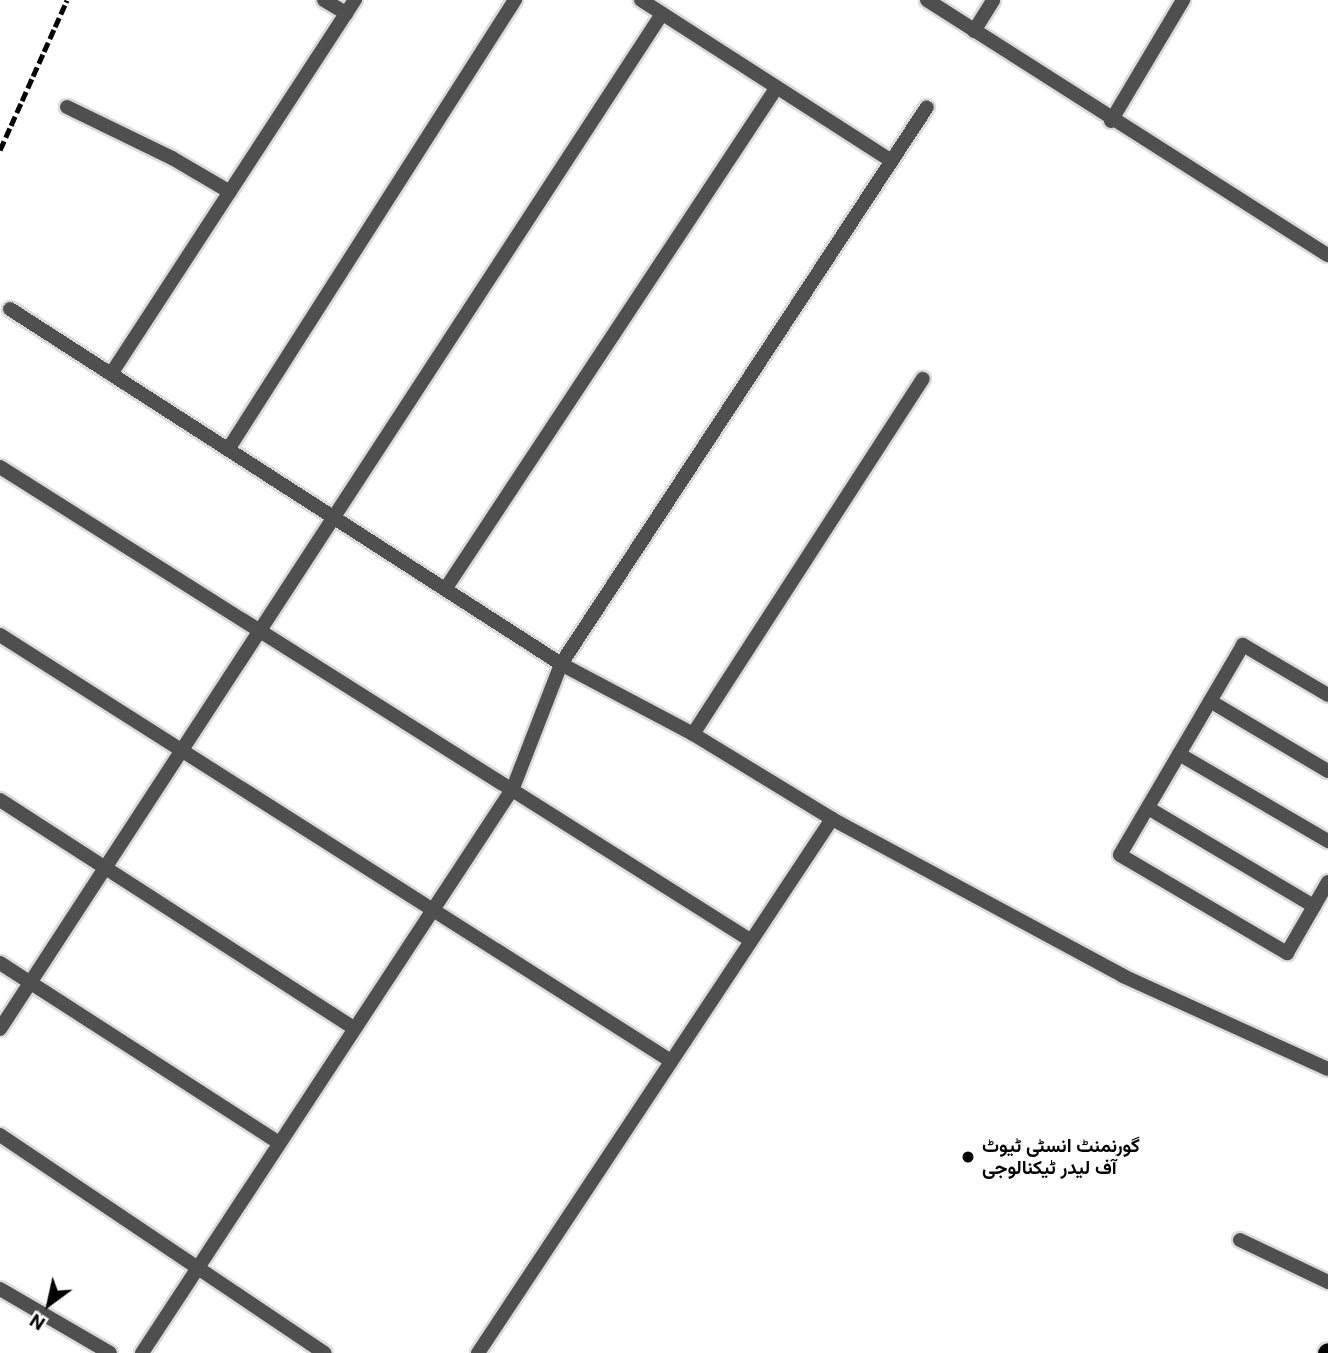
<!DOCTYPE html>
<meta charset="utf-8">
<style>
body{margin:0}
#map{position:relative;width:1328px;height:1353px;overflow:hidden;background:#fff;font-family:Roboto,Vazirmatn,sans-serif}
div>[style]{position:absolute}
.roads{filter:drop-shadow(2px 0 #dbdbdb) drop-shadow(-2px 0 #dbdbdb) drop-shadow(0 2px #dbdbdb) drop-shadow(0 -2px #dbdbdb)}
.service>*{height:14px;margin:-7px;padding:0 7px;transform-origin:7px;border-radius:7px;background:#4f4f4f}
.minor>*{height:14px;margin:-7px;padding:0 7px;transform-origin:7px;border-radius:7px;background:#4f4f4f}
.trunk>*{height:19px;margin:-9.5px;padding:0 9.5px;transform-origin:9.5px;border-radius:9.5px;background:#000}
.rail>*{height:5px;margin-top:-2.5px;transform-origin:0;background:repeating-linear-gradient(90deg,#000 0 10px,transparent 0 13.5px)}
.dots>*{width:19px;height:19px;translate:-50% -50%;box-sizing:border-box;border:4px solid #fff;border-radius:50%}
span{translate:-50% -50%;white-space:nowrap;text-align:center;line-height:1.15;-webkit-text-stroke:5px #fff;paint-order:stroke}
.poi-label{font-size:19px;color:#000;font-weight:700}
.left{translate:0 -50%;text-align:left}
.north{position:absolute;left:14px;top:1269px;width:70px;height:70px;-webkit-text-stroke:5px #fff;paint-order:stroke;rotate:213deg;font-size:19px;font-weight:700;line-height:28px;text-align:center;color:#000}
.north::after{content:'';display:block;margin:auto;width:24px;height:32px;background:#000;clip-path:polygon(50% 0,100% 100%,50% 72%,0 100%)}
</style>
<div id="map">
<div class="roads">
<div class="service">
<i style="left:1328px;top:695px;width:99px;rotate:-149.5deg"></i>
<i style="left:1243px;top:645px;width:243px;rotate:120.4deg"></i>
<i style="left:1120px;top:855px;width:194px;rotate:30.4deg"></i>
<i style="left:1287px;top:953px;width:82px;rotate:-60deg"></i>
<i style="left:1210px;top:701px;width:137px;rotate:30.7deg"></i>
<i style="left:1179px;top:754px;width:173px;rotate:30.3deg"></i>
<i style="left:1148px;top:808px;width:193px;rotate:30.6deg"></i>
</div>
<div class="minor">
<i style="left:324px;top:0;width:26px;rotate:31deg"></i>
<i style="left:641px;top:0;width:298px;rotate:32.7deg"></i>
<i style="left:927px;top:0;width:475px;rotate:32.5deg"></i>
<i style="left:974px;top:31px;width:36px;rotate:-58deg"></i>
<i style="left:67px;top:107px;width:117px;rotate:25.9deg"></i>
<i style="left:172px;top:158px;width:67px;rotate:30.4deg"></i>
<i style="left:1111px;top:121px;width:141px;rotate:-59.2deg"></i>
<i style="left:10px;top:309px;width:655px;rotate:32.79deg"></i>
<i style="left:561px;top:664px;width:149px;rotate:27.9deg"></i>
<i style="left:693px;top:734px;width:163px;rotate:31.4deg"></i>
<i style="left:832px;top:819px;width:331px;rotate:28.3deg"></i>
<i style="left:1123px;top:976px;width:225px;rotate:24.4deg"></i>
<i style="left:111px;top:374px;width:447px;rotate:-56.9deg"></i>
<i style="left:229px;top:448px;width:532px;rotate:-57.45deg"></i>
<i style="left:0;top:467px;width:887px;rotate:32.24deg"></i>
<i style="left:446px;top:588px;width:600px;rotate:-56.55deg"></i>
<i style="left:0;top:635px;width:795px;rotate:32.41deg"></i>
<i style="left:693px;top:734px;width:423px;rotate:-57.1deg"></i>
<i style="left:0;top:800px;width:421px;rotate:32.8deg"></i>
<i style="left:0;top:963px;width:332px;rotate:32.8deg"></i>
<i style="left:0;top:1029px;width:1212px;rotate:-56.89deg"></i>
<i style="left:0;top:1135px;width:391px;rotate:33.9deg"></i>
<i style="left:1240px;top:1240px;width:98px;rotate:25.5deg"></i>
<i style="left:0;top:1289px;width:127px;rotate:30.2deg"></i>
<i style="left:142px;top:1353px;width:676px;rotate:-56.71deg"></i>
<i style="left:513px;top:788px;width:133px;rotate:-68.8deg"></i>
<i style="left:561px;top:664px;width:666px;rotate:-56.69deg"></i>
<i style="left:478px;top:1353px;width:641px;rotate:-56.46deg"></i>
</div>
<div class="trunk">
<i style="left:1327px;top:1353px;width:1px;rotate:-45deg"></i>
</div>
</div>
<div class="rail">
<i style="left:0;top:150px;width:164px;rotate:-65.9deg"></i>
</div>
<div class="dots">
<i style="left:968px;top:1157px;background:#000"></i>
</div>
<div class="poi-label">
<span class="left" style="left:982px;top:1157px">گورنمنٹ انسٹی ٹیوٹ<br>آف لیدر ٹیکنالوجی</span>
</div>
<div class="north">N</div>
</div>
